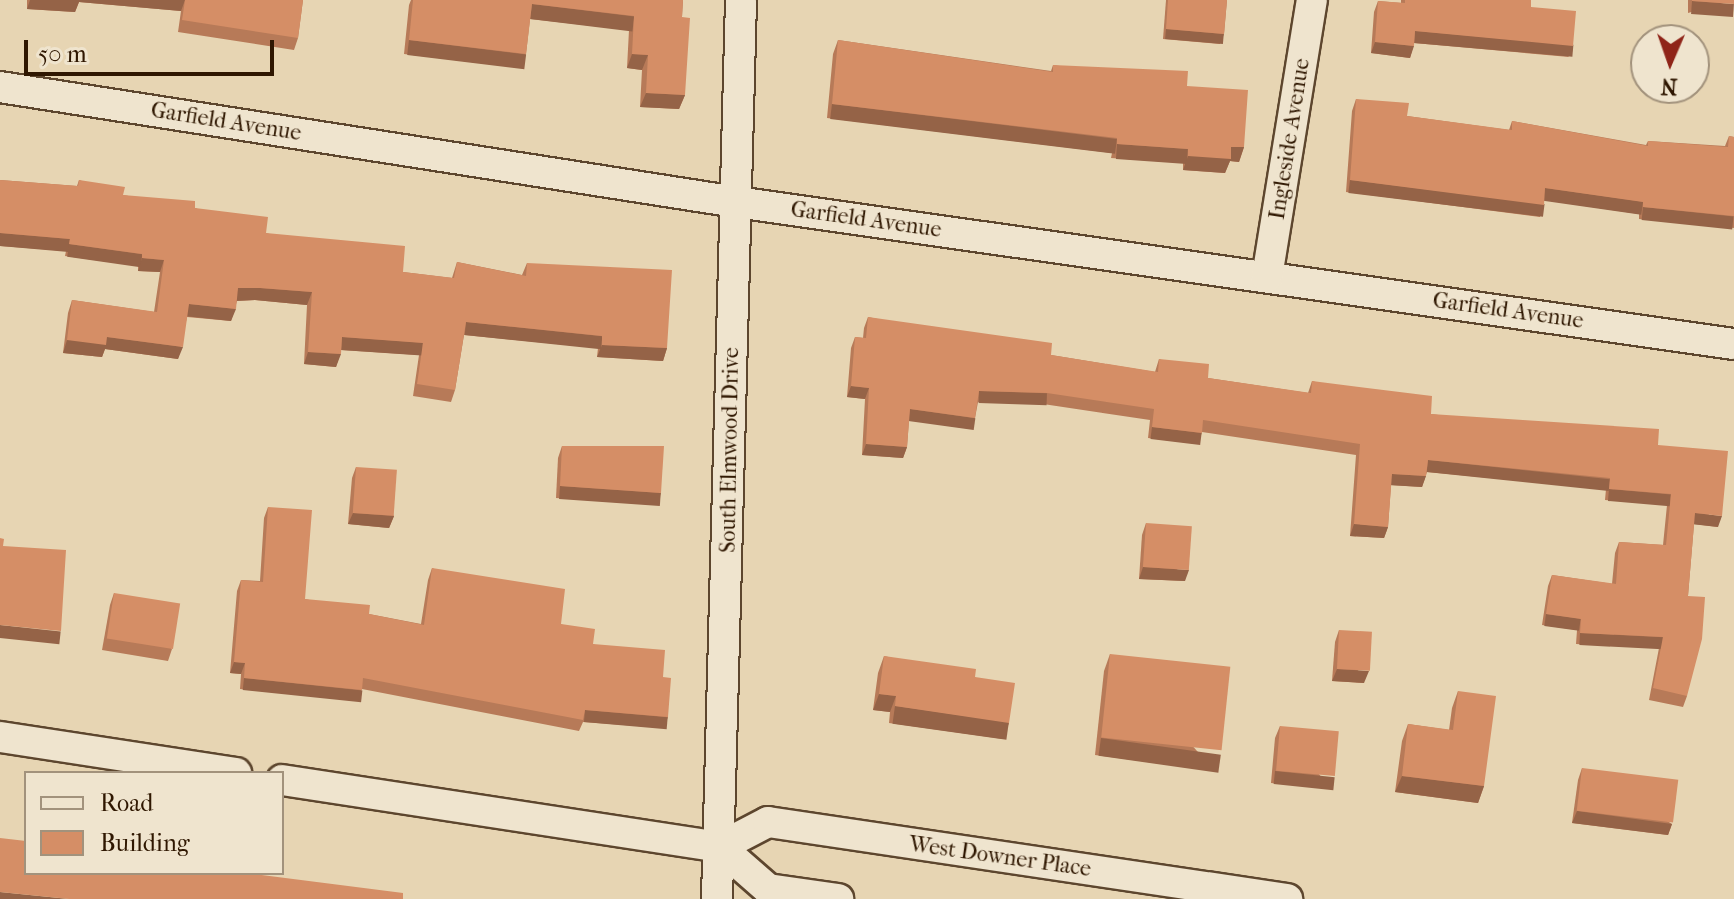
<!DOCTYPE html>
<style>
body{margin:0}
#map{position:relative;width:1734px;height:899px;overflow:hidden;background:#e7d5b3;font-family:"IM FELL French Canon",serif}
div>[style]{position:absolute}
.roads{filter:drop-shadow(2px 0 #5d462e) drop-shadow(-2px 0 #5d462e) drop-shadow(0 2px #5d462e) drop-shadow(0 -2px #5d462e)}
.minor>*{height:30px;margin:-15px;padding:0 15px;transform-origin:15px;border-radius:15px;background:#efe4ce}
.wall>*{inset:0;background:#b77a58}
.shaded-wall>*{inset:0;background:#956347;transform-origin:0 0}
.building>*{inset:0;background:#d58e66;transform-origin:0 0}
span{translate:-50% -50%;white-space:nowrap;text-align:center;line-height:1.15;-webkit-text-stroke:6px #efe4ce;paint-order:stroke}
.street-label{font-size:22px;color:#2f1701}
.legend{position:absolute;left:24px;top:771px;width:260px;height:104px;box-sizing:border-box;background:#efe4ce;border:2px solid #a2927c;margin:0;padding:10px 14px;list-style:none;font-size:24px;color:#2f1701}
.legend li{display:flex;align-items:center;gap:16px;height:40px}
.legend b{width:40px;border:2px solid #a2927c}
.north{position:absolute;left:1630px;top:24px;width:80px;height:80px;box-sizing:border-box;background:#efe4ce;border:2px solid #a2927c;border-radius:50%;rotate:182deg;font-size:22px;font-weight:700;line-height:32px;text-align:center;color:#2f1701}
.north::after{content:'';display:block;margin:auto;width:28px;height:36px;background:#8f2418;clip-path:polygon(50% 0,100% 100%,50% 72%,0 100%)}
.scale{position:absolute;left:24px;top:40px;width:250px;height:36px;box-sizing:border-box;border:4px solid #2f1701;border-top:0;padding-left:10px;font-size:24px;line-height:28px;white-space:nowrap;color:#2f1701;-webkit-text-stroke:6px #efe4ce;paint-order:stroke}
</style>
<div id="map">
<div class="roads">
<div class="minor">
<i style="left:0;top:87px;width:745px;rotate:8.88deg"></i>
<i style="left:736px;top:202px;width:1008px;rotate:8.1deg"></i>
<i style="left:1267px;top:277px;width:281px;rotate:-80.8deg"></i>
<i style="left:0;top:737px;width:239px;rotate:8.7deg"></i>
<i style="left:282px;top:780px;width:443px;rotate:8.7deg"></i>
<i style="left:720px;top:847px;width:64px;rotate:41.2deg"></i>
<i style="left:768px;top:889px;width:71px;rotate:8.1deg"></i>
<i style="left:720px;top:847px;width:54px;rotate:-27.5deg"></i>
<i style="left:768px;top:822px;width:525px;rotate:8.44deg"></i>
<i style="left:717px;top:899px;width:899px;rotate:-88.47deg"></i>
</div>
</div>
<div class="wall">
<i style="clip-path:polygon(27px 0,303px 0,298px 38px,294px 50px,178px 32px,181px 11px,79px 2px,75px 12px,27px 9px)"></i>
<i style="clip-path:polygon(411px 0,683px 0,682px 17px,685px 95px,679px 109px,640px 107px,642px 70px,627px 68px,629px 30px,530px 19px,526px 54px,521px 68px,404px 54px,409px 5px)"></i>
<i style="clip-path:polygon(1166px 0,1227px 0,1224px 34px,1220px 44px,1163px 39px)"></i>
<i style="clip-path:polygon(1401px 0,1531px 0,1531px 7px,1569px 57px,1414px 43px,1410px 58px,1371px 53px,1374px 12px,1378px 1px,1401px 3px)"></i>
<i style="clip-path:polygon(1688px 0,1734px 0,1688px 13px)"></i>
<i style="clip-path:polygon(838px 40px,1051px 71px,1053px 65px,1187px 86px,1244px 147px,1239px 162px,1230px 161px,1225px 173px,1183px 170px,1183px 163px,1111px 158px,1112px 153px,827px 118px,833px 54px)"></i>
<i style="clip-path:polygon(1356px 99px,1407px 116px,1509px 130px,1512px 121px,1646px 145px,1648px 141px,1725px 146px,1729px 136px,1734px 137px,1734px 228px,1639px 219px,1639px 214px,1544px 200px,1540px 217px,1346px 192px,1352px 111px)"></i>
<i style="clip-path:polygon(0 180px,77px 186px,79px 180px,123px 195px,195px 208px,266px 233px,403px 272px,452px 278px,457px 262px,522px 275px,527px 263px,667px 348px,663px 361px,597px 357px,598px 348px,464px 335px,455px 390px,451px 402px,413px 396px,419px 355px,341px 350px,336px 367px,304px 364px,307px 305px,255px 300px,237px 301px,231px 321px,187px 317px,178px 359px,105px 349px,102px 357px,63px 353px,68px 313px,72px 300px,154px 312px,160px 272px,138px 271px,138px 266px,65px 256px,66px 251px,0 246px)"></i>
<i style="clip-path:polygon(868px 317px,1051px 355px,1155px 372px,1159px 359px,1208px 378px,1308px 393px,1312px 381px,1431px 414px,1658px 445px,1718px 527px,1694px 524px,1688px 596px,1687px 696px,1683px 707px,1649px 700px,1659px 648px,1576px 644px,1577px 630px,1542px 625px,1548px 586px,1552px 575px,1612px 584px,1615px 553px,1619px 542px,1663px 545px,1667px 505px,1605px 500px,1606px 489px,1427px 472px,1422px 487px,1391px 485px,1388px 527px,1384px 538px,1350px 536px,1356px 455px,1202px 432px,1198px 444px,1148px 438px,1150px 420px,1043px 404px,978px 402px,975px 418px,971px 429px,909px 420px,907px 447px,903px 458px,862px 455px,865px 399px,847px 397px,851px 348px,855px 337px,863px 338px,864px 328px)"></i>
<i style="clip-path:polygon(562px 446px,661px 493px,657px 505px,556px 498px,558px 458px)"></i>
<i style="clip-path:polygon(356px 467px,394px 516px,389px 528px,348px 524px,352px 478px)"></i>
<i style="clip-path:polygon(268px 507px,305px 599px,369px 614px,421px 624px,428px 580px,432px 568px,561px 624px,593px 644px,663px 677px,668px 717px,664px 728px,583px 722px,579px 731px,362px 689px,358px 701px,240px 689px,241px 674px,230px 673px,237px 591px,241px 580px,260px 581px,264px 518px)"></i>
<i style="clip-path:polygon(1146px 523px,1185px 581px,1139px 579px,1142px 535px)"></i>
<i style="clip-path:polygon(114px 593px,172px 649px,168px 661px,102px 650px,110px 605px)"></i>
<i style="clip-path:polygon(1339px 630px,1364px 683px,1332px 681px,1335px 642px)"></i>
<i style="clip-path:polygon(1110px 654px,1215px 771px,1095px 755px,1104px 671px)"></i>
<i style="clip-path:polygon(884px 656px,975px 677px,1009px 723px,1003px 739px,889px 723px,890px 712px,873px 710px,878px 673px)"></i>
<i style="clip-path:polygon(1458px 691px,1484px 786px,1478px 803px,1395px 792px,1402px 741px,1408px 724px,1449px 730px,1452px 708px)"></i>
<i style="clip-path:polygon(1280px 726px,1331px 789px,1271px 783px,1275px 738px)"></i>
<i style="clip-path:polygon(1582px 768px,1672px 824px,1668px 835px,1572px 823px,1578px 780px)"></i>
</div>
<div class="shaded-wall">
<i style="clip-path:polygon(30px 0,185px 0,181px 11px,79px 2px,75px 12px,27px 9px)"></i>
<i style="left:1692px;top:1px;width:42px;height:13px;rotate:4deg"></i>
<i style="left:532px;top:4px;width:103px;height:15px;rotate:7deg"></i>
<i style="left:1166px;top:29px;width:58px;height:10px;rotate:5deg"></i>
<i style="left:1415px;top:31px;width:159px;height:12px;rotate:5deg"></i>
<i style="left:409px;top:40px;width:118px;height:15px;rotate:7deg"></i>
<i style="clip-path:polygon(1375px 42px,1414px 46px,1410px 58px,1371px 53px)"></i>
<i style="clip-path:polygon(632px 54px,648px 55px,642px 70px,627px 68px)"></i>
<i style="clip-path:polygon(646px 93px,685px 95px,679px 109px,640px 107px)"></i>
<i style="left:832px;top:104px;width:287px;height:15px;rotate:7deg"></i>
<i style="left:1117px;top:144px;width:71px;height:15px;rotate:4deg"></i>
<i style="clip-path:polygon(1231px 147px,1244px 147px,1239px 162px,1230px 161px,1225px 173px,1183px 170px,1188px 156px)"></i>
<i style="left:1350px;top:180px;width:196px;height:13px;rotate:7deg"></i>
<i style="left:1545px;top:188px;width:99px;height:13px;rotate:8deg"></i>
<i style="left:1643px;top:207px;width:91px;height:13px;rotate:6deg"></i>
<i style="left:0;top:233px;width:70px;height:13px;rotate:5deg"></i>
<i style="left:69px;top:244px;width:74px;height:13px;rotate:8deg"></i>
<i style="clip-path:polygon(142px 258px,164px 260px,160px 272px,138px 271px)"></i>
<i style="clip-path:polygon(238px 288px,260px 288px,312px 292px,307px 305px,255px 300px,234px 301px)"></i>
<i style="clip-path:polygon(189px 304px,236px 309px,231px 321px,184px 316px)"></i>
<i style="left:466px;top:322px;width:137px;height:13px;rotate:6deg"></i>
<i style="clip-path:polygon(107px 337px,183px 347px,178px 359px,105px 349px,102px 357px,63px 353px,67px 340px)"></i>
<i style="left:342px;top:337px;width:81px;height:13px;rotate:4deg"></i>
<i style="clip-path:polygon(602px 345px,667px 348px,663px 361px,597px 357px)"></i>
<i style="clip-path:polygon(308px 352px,341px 354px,336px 367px,304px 364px)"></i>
<i style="clip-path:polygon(851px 386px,869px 388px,865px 399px,847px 397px)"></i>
<i style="left:979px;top:391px;width:68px;height:12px;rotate:2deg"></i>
<i style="left:910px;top:409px;width:66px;height:12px;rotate:8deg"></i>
<i style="left:1152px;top:427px;width:50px;height:12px;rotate:7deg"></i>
<i style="clip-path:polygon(866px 444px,907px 447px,903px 458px,862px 455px)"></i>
<i style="left:1428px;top:460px;width:183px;height:12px;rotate:6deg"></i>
<i style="clip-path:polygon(1392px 474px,1426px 476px,1422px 487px,1388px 485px)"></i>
<i style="left:560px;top:486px;width:101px;height:13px;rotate:4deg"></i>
<i style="left:1609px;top:489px;width:62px;height:12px;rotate:5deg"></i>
<i style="clip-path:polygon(353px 513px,394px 516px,389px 528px,348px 524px)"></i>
<i style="clip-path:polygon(1695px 513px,1722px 516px,1718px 527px,1691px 524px)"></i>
<i style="clip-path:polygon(1354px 524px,1388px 527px,1384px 538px,1350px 536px)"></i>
<i style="clip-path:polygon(1143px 567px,1189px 570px,1185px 581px,1139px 579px)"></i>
<i style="left:1546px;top:614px;width:35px;height:12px;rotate:8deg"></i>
<i style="left:0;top:625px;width:61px;height:13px;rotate:6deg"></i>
<i style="left:1580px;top:633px;width:83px;height:12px;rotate:3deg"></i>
<i style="clip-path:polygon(234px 662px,245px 663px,241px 674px,230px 673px)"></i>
<i style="clip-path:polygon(1337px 669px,1369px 671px,1364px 683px,1332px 681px)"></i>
<i style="left:244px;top:678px;width:119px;height:12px;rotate:6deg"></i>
<i style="clip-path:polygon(879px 694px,896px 696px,890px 712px,873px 710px)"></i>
<i style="left:895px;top:706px;width:115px;height:18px;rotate:8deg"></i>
<i style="left:585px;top:710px;width:83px;height:12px;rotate:5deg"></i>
<i style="left:1101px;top:738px;width:121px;height:18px;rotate:8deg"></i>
<i style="left:1275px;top:771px;width:60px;height:13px;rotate:6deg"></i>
<i style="clip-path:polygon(1402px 776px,1484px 786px,1478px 803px,1395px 792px)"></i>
<i style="clip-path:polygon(1577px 811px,1672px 824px,1668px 835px,1572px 823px)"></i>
<i style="clip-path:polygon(0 892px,69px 899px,0 899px)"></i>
</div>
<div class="building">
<i style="clip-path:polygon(185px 0,303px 0,298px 38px,182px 20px)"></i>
<i style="clip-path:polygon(413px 0,683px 0,682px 17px,690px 18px,685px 95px,646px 93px,648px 55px,632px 54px,634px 16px,532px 4px,526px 54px,409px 40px)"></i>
<i style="clip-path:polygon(1168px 0,1227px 0,1224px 34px,1166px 29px)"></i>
<i style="clip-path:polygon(1405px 0,1531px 0,1531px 7px,1576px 11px,1573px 46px,1415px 31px,1414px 46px,1375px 42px,1378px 1px,1405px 3px)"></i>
<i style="clip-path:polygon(1692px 0,1734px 0,1734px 4px,1692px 1px)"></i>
<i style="clip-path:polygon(838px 40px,1053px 72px,1053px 65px,1188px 71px,1187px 86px,1248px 90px,1244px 147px,1231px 147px,1231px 159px,1188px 156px,1188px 149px,1117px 144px,1117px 138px,832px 104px)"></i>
<i style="clip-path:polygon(1356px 99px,1409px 103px,1407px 116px,1512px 130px,1512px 121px,1648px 146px,1648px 141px,1728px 147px,1729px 136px,1734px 137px,1734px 216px,1643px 207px,1643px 202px,1545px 188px,1544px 205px,1350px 180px)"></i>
<i style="clip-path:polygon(0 180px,78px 186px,79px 180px,125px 187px,123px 195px,195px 201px,195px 208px,268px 217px,266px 233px,405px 246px,403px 272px,454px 278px,457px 262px,526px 276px,527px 263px,672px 270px,667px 348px,602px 345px,602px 336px,466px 322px,455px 390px,417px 384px,423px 343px,342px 337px,341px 354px,308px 352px,312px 292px,260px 288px,238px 288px,236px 309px,189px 304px,183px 347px,107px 337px,106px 345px,67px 340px,72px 300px,157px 312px,164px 260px,142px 258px,142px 254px,69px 244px,70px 239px,0 233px)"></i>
<i style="clip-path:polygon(868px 317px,1052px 343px,1051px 355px,1158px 372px,1159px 359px,1209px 364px,1208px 378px,1311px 393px,1312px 381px,1432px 396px,1431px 414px,1659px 429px,1658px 445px,1728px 451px,1722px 516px,1695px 513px,1688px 596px,1705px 597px,1702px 639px,1687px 696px,1653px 688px,1663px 637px,1580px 633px,1581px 619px,1546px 614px,1552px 575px,1616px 584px,1619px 542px,1666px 545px,1671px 494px,1609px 489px,1610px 478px,1428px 460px,1426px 476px,1392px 474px,1388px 527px,1354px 524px,1360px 444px,1203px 420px,1202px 433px,1152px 427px,1154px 409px,1047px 393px,979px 391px,975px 418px,910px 409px,907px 447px,866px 444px,869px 388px,851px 386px,855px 337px,866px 338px)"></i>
<i style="clip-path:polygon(562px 446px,664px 446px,661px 493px,560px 486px)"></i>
<i style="left:356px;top:467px;width:41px;height:46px;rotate:4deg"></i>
<i style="clip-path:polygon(268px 507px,312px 510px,305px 599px,370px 605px,369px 614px,424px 625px,432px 568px,565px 589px,561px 624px,595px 629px,593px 644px,665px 650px,663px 677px,671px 678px,668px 717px,585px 710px,583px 720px,363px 678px,362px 690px,244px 678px,245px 663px,234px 662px,241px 580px,263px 582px)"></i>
<i style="left:1146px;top:523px;width:46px;height:44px;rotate:4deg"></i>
<i style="clip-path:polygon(0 538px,4px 539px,3px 546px,66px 550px,61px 631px,0 625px)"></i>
<i style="left:114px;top:593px;width:67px;height:46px;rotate:9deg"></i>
<i style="left:1339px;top:630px;width:33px;height:39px;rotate:3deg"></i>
<i style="left:1110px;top:654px;width:121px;height:84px;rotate:6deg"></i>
<i style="clip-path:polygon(884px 656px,976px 669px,975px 677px,1015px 683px,1009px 723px,895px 706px,896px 696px,879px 694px)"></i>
<i style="clip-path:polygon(1458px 691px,1496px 696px,1484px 786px,1402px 776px,1408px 724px,1453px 730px)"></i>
<i style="left:1280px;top:726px;width:59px;height:45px;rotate:5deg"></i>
<i style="left:1582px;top:768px;width:97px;height:43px;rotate:7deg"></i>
<i style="clip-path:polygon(0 838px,26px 841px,26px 873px,246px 873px,403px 893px,403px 899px,69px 899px,0 892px)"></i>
</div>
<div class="street-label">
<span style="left:226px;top:122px;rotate:9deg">Garfield Avenue</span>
<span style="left:1290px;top:139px;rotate:-81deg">Ingleside Avenue</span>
<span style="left:866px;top:220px;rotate:8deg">Garfield Avenue</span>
<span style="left:1508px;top:311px;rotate:8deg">Garfield Avenue</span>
<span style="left:730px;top:450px;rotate:-89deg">South Elmwood Drive</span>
<span style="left:1000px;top:857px;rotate:8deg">West Downer Place</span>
</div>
<ul class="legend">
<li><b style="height:10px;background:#efe4ce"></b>Road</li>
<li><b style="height:22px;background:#d58e66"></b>Building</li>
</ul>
<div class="north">N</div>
<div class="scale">50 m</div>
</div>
